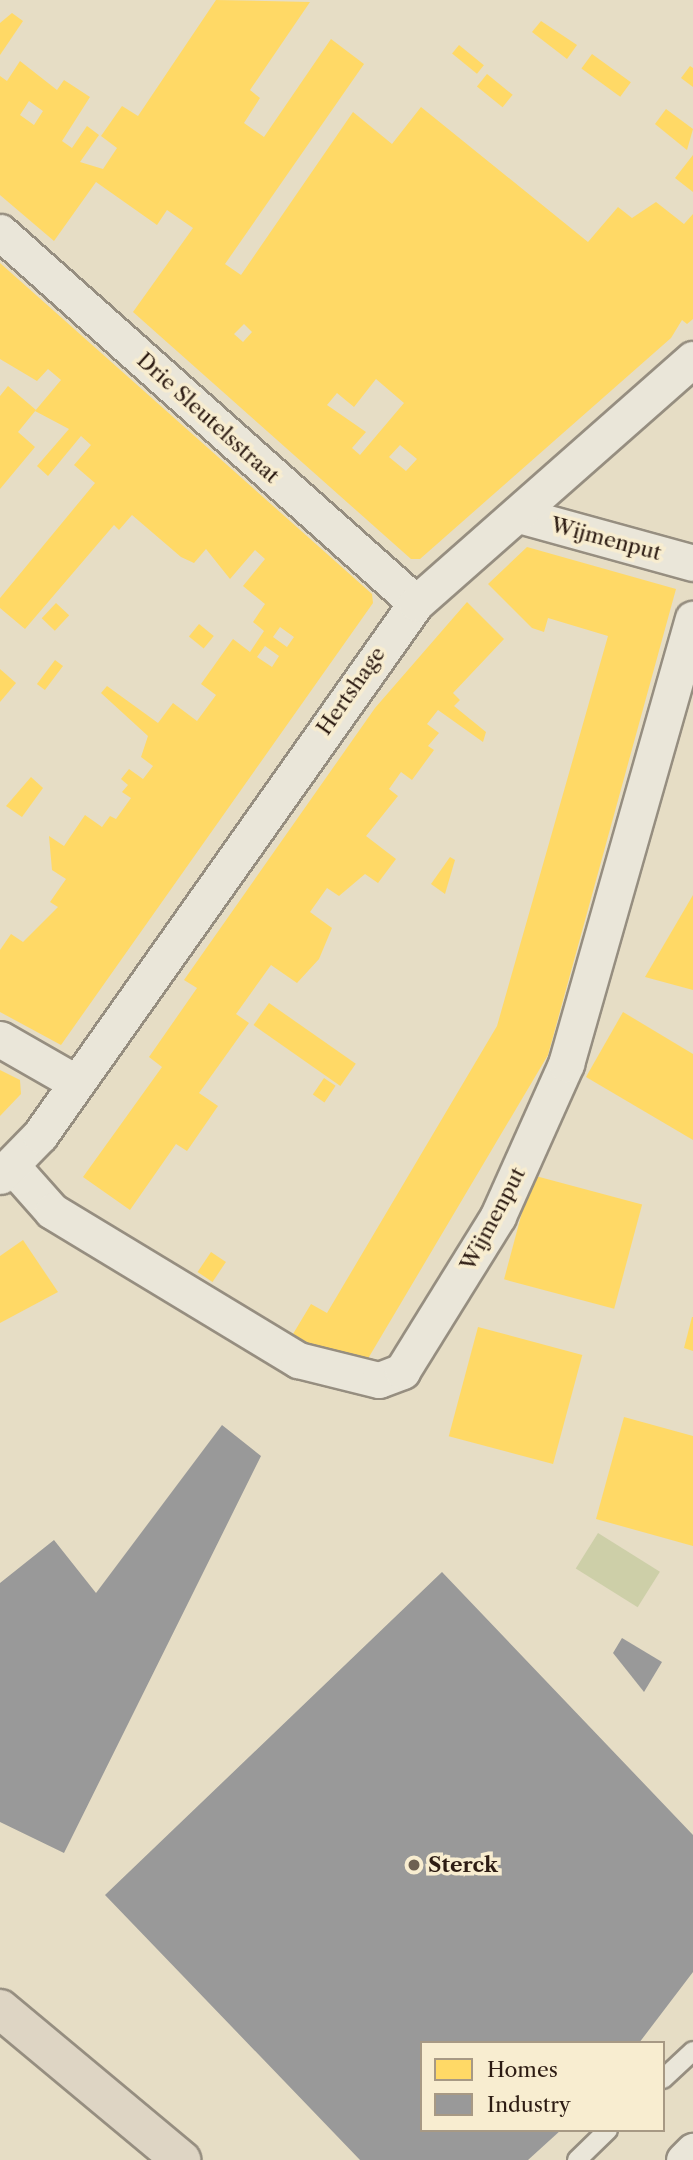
<!DOCTYPE html>
<style>
body{margin:0}
#map{position:relative;width:693px;height:2160px;overflow:hidden;background:#e6ddc5;font-family:"Libre Caslon Text",serif}
div>[style]{position:absolute}
.green>*{inset:0;background:#cdcfa8;transform-origin:0 0}
.homes>*{inset:0;background:#ffd966;transform-origin:0 0}
.industry>*{inset:0;background:#999}
.roads{filter:drop-shadow(2px 0 #968e80) drop-shadow(-2px 0 #968e80) drop-shadow(0 2px #968e80) drop-shadow(0 -2px #968e80)}
.lane>*{height:18px;margin:-9px;padding:0 9px;transform-origin:9px;border-radius:9px;background:#eae6d9}
.street>*{height:35px;margin:-17.5px;padding:0 17.5px;transform-origin:17.5px;border-radius:17.5px;background:#eae6d9}
.primary>*{height:38px;margin:-19px;padding:0 19px;transform-origin:19px;border-radius:19px;background:#ded5c4}
.dots>*{width:19px;height:19px;translate:-50% -50%;box-sizing:border-box;border:4px solid #f8edd0;border-radius:50%}
span{translate:-50% -50%;white-space:nowrap;text-align:center;line-height:1.15;-webkit-text-stroke:7px #f8edd0;paint-order:stroke}
.street-label{font-size:21px;color:#2d1c13}
.poi-label{font-size:21px;color:#2d1c13;font-weight:700}
.left{translate:0 -50%;text-align:left}
.legend{position:absolute;left:420px;top:2041px;width:245px;height:91px;box-sizing:border-box;background:#f8edd0;border:2px solid #a79984;margin:0;padding:9px 12px;list-style:none;font-size:21px;color:#2d1c13}
.legend li{display:flex;align-items:center;gap:14px;height:35px}
.legend b{width:35px;border:2px solid #a79984}
</style>
<div id="map">
<div class="green">
<i style="left:598px;top:1533px;width:73px;height:42px;rotate:32deg"></i>
</div>
<div class="homes">
<i style="clip-path:polygon(evenodd,216px 0,310px 2px,250px 90px,260px 98px,244px 123px,264px 137px,331px 39px,364px 64px,225px 264px,241px 275px,353px 112px,392px 144px,421px 107px,588px 242px,618px 207px,632px 218px,656px 202px,684px 224px,693px 214px,693px 319px,687px 324px,682px 320px,671px 338px,420px 559px,411px 559px,133px 312px,193px 228px,167px 210px,157px 225px,96px 182px,54px 241px,0 195px,0 76px,7px 81px,20px 61px,57px 90px,64px 80px,90px 97px,62px 141px,72px 148px,87px 126px,99px 135px,80px 162px,103px 169px,117px 148px,101px 136px,122px 106px,138px 116px,216px 0,29px 101px,43px 111px,34px 125px,20px 115px,29px 101px,216px 0,244px 324px,252px 332px,243px 342px,234px 334px,244px 324px,216px 0,376px 379px,404px 403px,360px 455px,352px 448px,366px 432px,327px 405px,337px 393px,354px 407px,376px 379px,216px 0,400px 445px,417px 459px,406px 471px,389px 457px,400px 445px)"></i>
<i style="clip-path:polygon(12px 13px,23px 21px,0 55px,0 23px)"></i>
<i style="clip-path:polygon(541px 21px,577px 45px,567px 59px,532px 32px)"></i>
<i style="left:459px;top:45px;width:32px;height:11px;rotate:39deg"></i>
<i style="left:592px;top:54px;width:48px;height:18px;rotate:36deg"></i>
<i style="clip-path:polygon(690px 66px,693px 68px,693px 87px,681px 78px)"></i>
<i style="left:487px;top:74px;width:33px;height:16px;rotate:39deg"></i>
<i style="clip-path:polygon(666px 109px,693px 129px,687px 150px,655px 124px)"></i>
<i style="clip-path:polygon(693px 155px,693px 192px,675px 178px)"></i>
<i style="clip-path:polygon(evenodd,0 263px,372px 594px,373px 603px,61px 1045px,0 1012px,0 950px,11px 934px,23px 942px,58px 907px,50px 902px,66px 879px,52px 870px,49px 836px,64px 846px,85px 815px,102px 827px,110px 816px,116px 819px,131px 798px,122px 792px,128px 785px,121px 779px,129px 769px,143px 779px,153px 766px,141px 757px,148px 736px,101px 693px,107px 686px,158px 723px,173px 703px,197px 721px,216px 695px,201px 684px,233px 639px,250px 652px,264px 631px,253px 622px,265px 604px,243px 586px,265px 559px,255px 550px,230px 579px,206px 549px,194px 563px,181px 557px,132px 515px,119px 530px,114px 525px,25px 629px,0 608px,0 598px,95px 483px,74px 465px,91px 445px,81px 436px,48px 476px,37px 466px,69px 429px,35px 411px,61px 380px,48px 369px,37px 381px,0 359px,0 263px,280px 627px,294px 637px,287px 647px,273px 637px,280px 627px,0 263px,265px 646px,279px 656px,272px 667px,257px 657px,265px 646px)"></i>
<i style="clip-path:polygon(8px 386px,36px 410px,18px 432px,35px 447px,0 489px,0 396px)"></i>
<i style="clip-path:polygon(527px 547px,676px 589px,548px 1055px,366px 1362px,320px 1350px,293px 1334px,311px 1304px,327px 1313px,497px 1026px,608px 636px,548px 618px,544px 632px,532px 628px,488px 584px)"></i>
<i style="clip-path:polygon(467px 602px,504px 639px,453px 693px,460px 700px,454px 706px,486px 732px,483px 742px,438px 710px,427px 724px,439px 733px,428px 746px,434px 750px,412px 780px,401px 772px,389px 789px,398px 796px,366px 836px,396px 859px,378px 883px,365px 874px,339px 896px,327px 888px,310px 912px,332px 928px,319px 959px,297px 983px,271px 965px,236px 1014px,249px 1023px,199px 1093px,218px 1106px,187px 1151px,176px 1144px,130px 1210px,83px 1177px,162px 1067px,149px 1057px,197px 988px,184px 980px,375px 708px)"></i>
<i style="left:56px;top:603px;width:18px;height:21px;rotate:43deg"></i>
<i style="left:199px;top:624px;width:19px;height:16px;rotate:39deg"></i>
<i style="left:55px;top:660px;width:10px;height:30px;rotate:37deg"></i>
<i style="clip-path:polygon(0 669px,16px 683px,0 702px)"></i>
<i style="clip-path:polygon(31px 777px,43px 788px,22px 817px,6px 806px)"></i>
<i style="clip-path:polygon(450px 857px,455px 860px,445px 894px,431px 884px)"></i>
<i style="clip-path:polygon(693px 895px,693px 990px,645px 977px)"></i>
<i style="left:269px;top:1003px;width:106px;height:27px;rotate:35deg"></i>
<i style="clip-path:polygon(623px 1012px,693px 1054px,693px 1140px,586px 1077px)"></i>
<i style="clip-path:polygon(0 1070px,20px 1080px,21px 1094px,0 1116px)"></i>
<i style="left:324px;top:1078px;width:14px;height:20px;rotate:34deg"></i>
<i style="left:532px;top:1175px;width:114px;height:108px;rotate:15deg"></i>
<i style="clip-path:polygon(23px 1240px,58px 1292px,0 1323px,0 1256px)"></i>
<i style="left:211px;top:1252px;width:18px;height:24px;rotate:34deg"></i>
<i style="clip-path:polygon(692px 1317px,693px 1317px,693px 1351px,684px 1348px)"></i>
<i style="left:478px;top:1327px;width:108px;height:113px;rotate:15deg"></i>
<i style="clip-path:polygon(624px 1417px,693px 1436px,693px 1546px,596px 1519px)"></i>
</div>
<div class="industry">
<i style="clip-path:polygon(222px 1425px,261px 1456px,64px 1853px,0 1822px,0 1583px,54px 1540px,96px 1593px)"></i>
<i style="clip-path:polygon(442px 1572px,693px 1835px,693px 1972px,639px 2043px,422px 2043px,422px 2130px,561px 2130px,528px 2160px,360px 2160px,105px 1895px)"></i>
<i style="clip-path:polygon(622px 1638px,662px 1662px,644px 1692px,613px 1653px)"></i>
</div>
<div class="roads">
<div class="lane">
<i style="left:663px;top:2079px;width:41px;rotate:-43deg"></i>
<i style="left:577px;top:2160px;width:43px;rotate:-44.1deg"></i>
</div>
<div class="street">
<i style="left:0;top:232px;width:557px;rotate:41.73deg"></i>
<i style="left:519px;top:515px;width:180px;rotate:15.4deg"></i>
<i style="left:0;top:1039px;width:86px;rotate:29.8deg"></i>
<i style="left:12px;top:1166px;width:60px;rotate:48.4deg"></i>
<i style="left:52px;top:1211px;width:288px;rotate:31.2deg"></i>
<i style="left:298px;top:1360px;width:83px;rotate:13.9deg"></i>
<i style="left:379px;top:1380px;width:25px;rotate:-21deg"></i>
<i style="left:402px;top:1371px;width:182px;rotate:-58.2deg"></i>
<i style="left:498px;top:1216px;width:167px;rotate:-65.9deg"></i>
<i style="left:566px;top:1064px;width:463px;rotate:-74.1deg"></i>
<i style="left:0;top:1176px;width:57px;rotate:-45.7deg"></i>
<i style="left:40px;top:1135px;width:651px;rotate:-54.75deg"></i>
<i style="left:416px;top:603px;width:369px;rotate:-41.4deg"></i>
<i style="left:684px;top:2160px;width:13px;rotate:-45deg"></i>
</div>
<div class="primary">
<i style="left:0;top:2009px;width:236px;rotate:39.8deg"></i>
</div>
</div>
<div class="dots">
<i style="left:414px;top:1865px;background:#6e6051"></i>
</div>
<div class="street-label">
<span style="left:208px;top:418px;rotate:42deg">Drie Sleutelsstraat</span>
<span style="left:606px;top:539px;rotate:15deg">Wijmenput</span>
<span style="left:351px;top:691px;rotate:-55deg">Hertshage</span>
<span style="left:493px;top:1219px;rotate:-62deg">Wijmenput</span>
</div>
<div class="poi-label">
<span class="left" style="left:428px;top:1865px">Sterck</span>
</div>
<ul class="legend">
<li><b style="height:19px;background:#ffd966"></b>Homes</li>
<li><b style="height:19px;background:#999"></b>Industry</li>
</ul>
</div>
